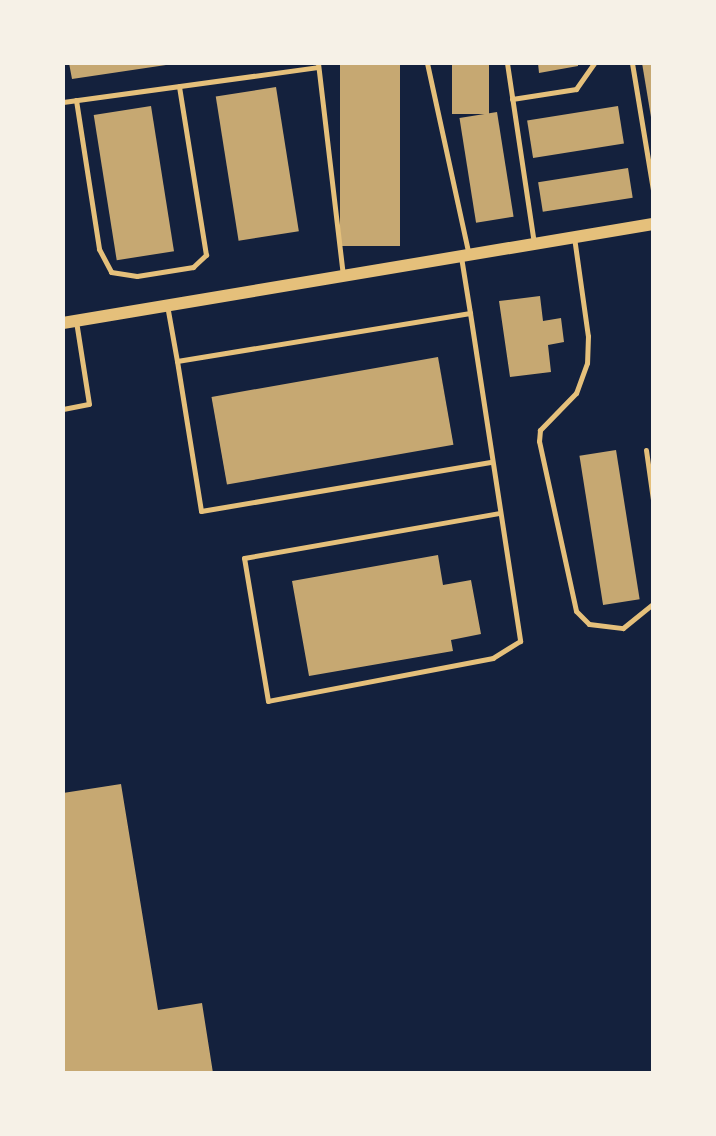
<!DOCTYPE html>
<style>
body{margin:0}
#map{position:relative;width:716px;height:1136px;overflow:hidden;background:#14213d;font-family:Arial,sans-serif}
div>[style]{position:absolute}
.building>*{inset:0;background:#c6a872;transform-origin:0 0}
.service>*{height:5px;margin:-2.5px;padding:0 2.5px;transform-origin:2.5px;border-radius:2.5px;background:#e5c07b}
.tertiary>*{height:12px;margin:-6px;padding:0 6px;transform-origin:6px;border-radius:6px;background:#e5c07b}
span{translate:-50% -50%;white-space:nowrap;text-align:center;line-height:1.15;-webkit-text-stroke:5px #f6f1e7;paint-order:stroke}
.frame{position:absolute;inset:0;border:65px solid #f6f1e7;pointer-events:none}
</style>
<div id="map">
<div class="building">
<i style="clip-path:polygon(69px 63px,166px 63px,166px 65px,72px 79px)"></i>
<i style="left:340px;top:63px;width:60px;height:183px"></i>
<i style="left:452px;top:63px;width:37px;height:51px"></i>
<i style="clip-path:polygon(538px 63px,578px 63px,578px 66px,539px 73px)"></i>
<i style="clip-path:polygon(642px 63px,653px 63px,653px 123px,652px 123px)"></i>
<i style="left:276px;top:87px;width:146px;height:61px;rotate:81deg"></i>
<i style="left:151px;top:106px;width:147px;height:58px;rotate:81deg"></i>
<i style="left:618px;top:106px;width:38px;height:92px;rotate:81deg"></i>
<i style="left:497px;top:112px;width:106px;height:38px;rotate:81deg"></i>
<i style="left:628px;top:168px;width:30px;height:91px;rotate:81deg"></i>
<i style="clip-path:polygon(540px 296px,543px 321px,561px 318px,564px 342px,548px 345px,551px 372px,510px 377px,499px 301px)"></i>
<i style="left:438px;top:357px;width:89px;height:230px;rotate:80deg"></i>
<i style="left:616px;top:450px;width:151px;height:37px;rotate:81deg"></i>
<i style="clip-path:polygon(438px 555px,443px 585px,471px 580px,481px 634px,451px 640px,453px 651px,309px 676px,292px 581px)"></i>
<i style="clip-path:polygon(121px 784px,158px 1010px,202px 1003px,213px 1073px,63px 1073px,63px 793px)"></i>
</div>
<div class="service">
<i style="left:318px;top:63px;width:213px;rotate:83.3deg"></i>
<i style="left:427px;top:63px;width:197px;rotate:77.7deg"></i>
<i style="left:507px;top:63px;width:183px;rotate:81.5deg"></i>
<i style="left:632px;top:63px;width:129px;rotate:80.6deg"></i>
<i style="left:512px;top:99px;width:65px;rotate:-8.9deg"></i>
<i style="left:576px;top:89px;width:32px;rotate:-55deg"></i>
<i style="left:76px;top:100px;width:151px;rotate:81.2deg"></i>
<i style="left:99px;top:249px;width:26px;rotate:62deg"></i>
<i style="left:111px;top:272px;width:26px;rotate:9deg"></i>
<i style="left:137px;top:276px;width:57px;rotate:-9.1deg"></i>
<i style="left:193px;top:267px;width:18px;rotate:-43deg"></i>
<i style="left:206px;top:255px;width:171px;rotate:-99.1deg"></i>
<i style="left:63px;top:102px;width:257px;rotate:-7.8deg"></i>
<i style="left:574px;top:237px;width:100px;rotate:82deg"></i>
<i style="left:588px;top:336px;width:27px;rotate:92deg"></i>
<i style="left:587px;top:363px;width:32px;rotate:110deg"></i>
<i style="left:576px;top:393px;width:52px;rotate:134.2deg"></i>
<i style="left:540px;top:430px;width:11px;rotate:95deg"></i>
<i style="left:539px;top:441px;width:174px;rotate:77.7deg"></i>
<i style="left:576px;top:611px;width:18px;rotate:45deg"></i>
<i style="left:589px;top:624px;width:34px;rotate:7deg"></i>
<i style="left:623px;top:628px;width:38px;rotate:-39deg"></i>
<i style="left:167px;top:305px;width:57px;rotate:79.9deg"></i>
<i style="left:177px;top:361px;width:297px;rotate:-9.3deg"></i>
<i style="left:470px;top:313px;width:57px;rotate:-99.1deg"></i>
<i style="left:470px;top:313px;width:332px;rotate:81.3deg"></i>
<i style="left:520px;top:641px;width:32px;rotate:148deg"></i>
<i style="left:493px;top:658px;width:229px;rotate:169.2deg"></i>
<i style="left:268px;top:701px;width:145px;rotate:-99.5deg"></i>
<i style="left:244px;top:558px;width:260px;rotate:-10deg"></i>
<i style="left:177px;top:361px;width:152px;rotate:80.9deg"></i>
<i style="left:201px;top:511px;width:295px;rotate:-9.6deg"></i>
<i style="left:63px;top:409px;width:26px;rotate:-11deg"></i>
<i style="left:89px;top:404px;width:84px;rotate:-98.9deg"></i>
<i style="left:646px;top:450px;width:50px;rotate:82deg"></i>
</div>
<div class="tertiary">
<i style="left:63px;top:323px;width:598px;rotate:-9.53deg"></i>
</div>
<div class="frame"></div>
</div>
